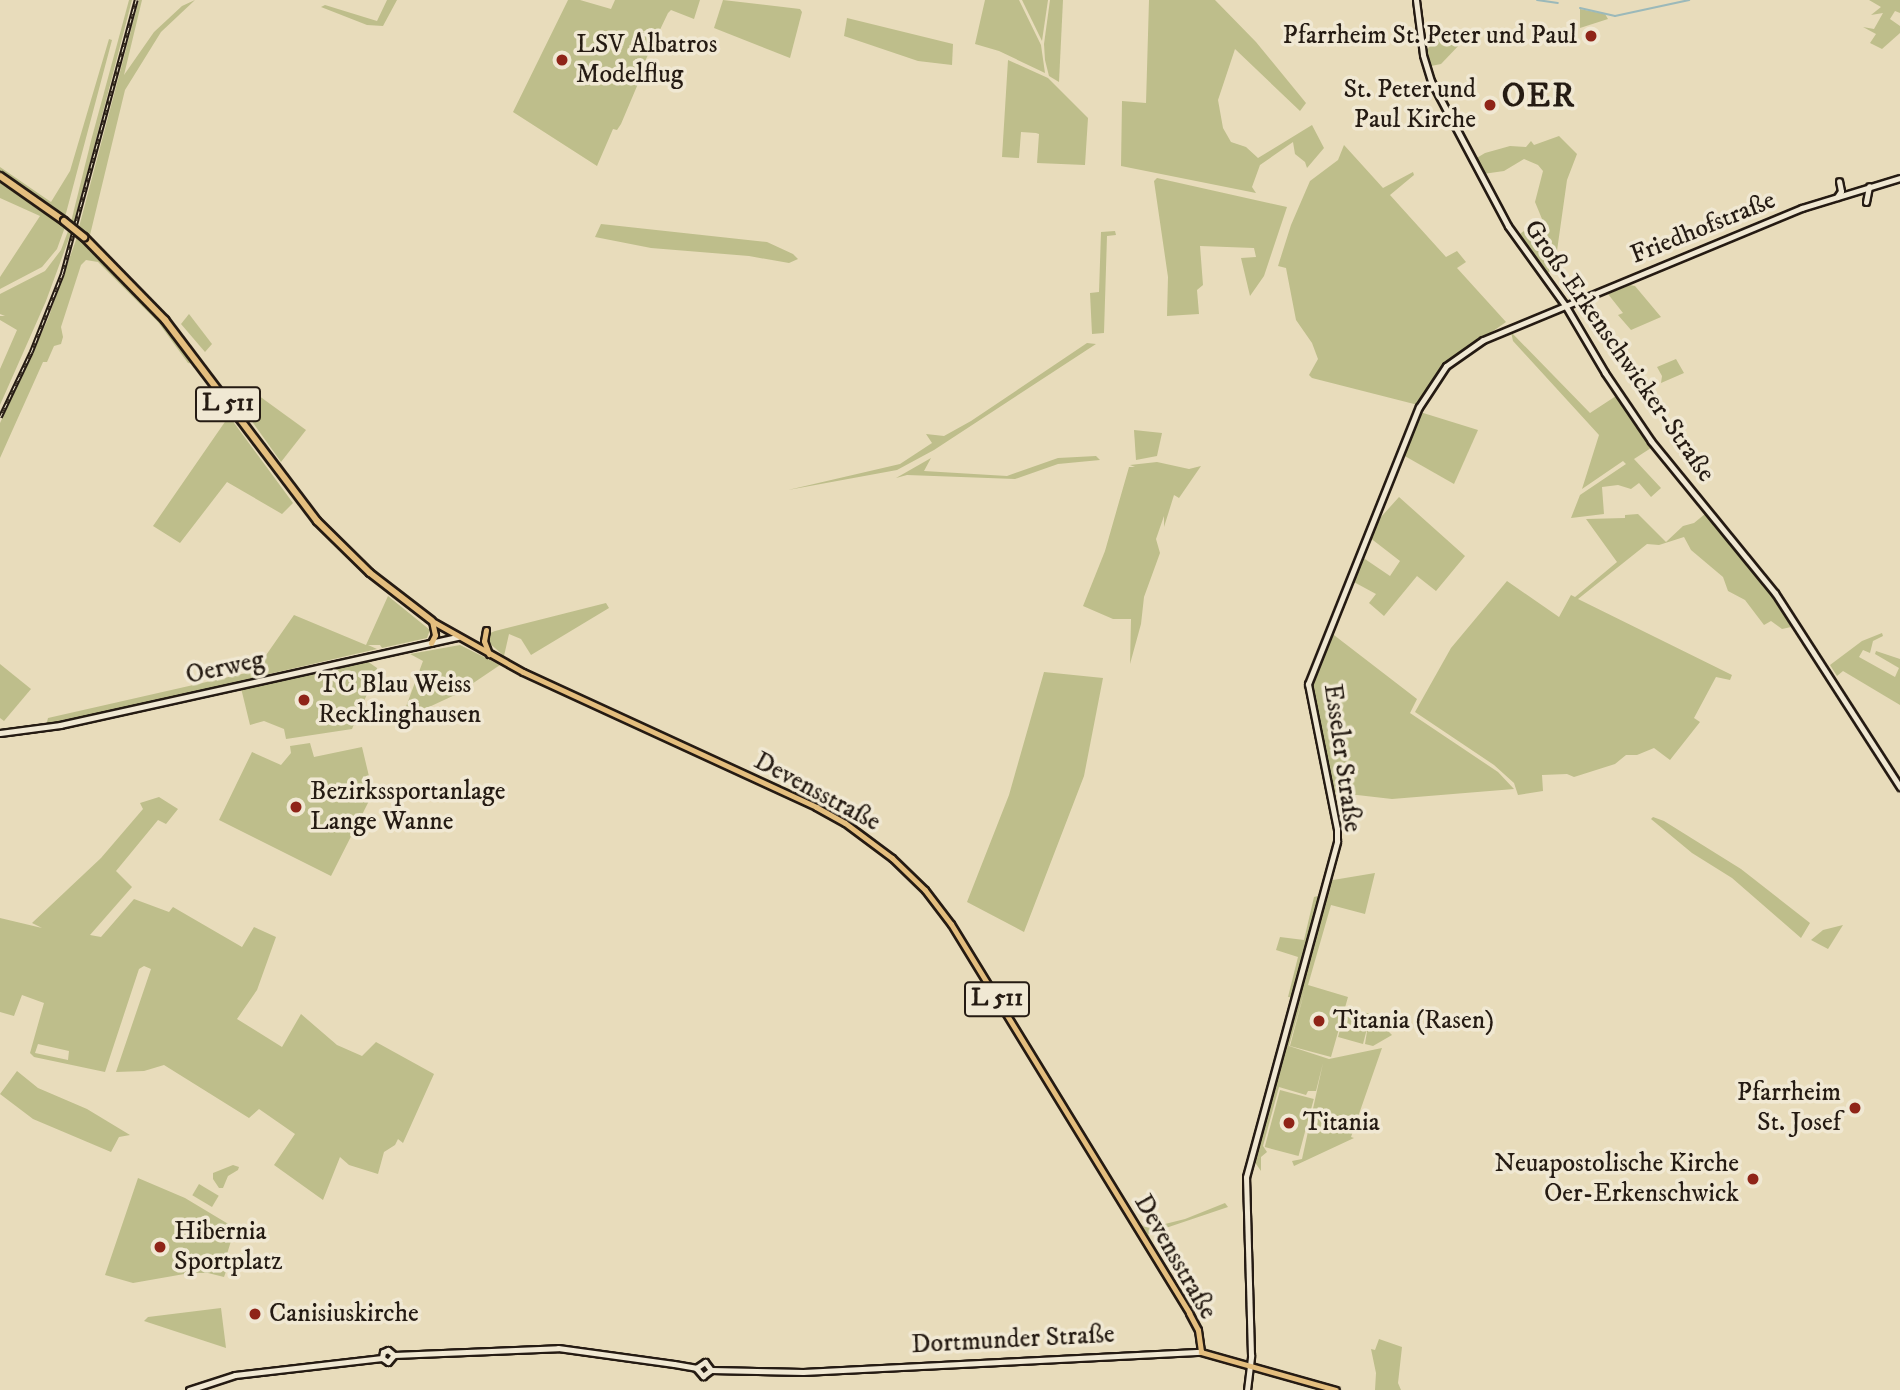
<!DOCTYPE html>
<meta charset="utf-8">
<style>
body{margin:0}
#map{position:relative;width:1900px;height:1390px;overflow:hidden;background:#e8dcbb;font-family:"IM FELL DW Pica",serif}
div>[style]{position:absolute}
.green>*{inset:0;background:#bebe8b;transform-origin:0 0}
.stream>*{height:2px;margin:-1px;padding:0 1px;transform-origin:1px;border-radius:1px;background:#9bb9ba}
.roads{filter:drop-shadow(2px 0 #251b13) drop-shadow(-2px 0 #251b13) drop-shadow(0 2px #251b13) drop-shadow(0 -2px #251b13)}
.secondary>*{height:5px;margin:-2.5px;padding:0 2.5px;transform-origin:2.5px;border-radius:2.5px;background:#f0e8d3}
.primary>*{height:5px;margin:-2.5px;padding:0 2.5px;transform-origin:2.5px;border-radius:2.5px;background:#e4be7e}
.trunk>*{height:6px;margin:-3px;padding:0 3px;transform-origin:3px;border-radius:3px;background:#e4be7e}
.rail>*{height:4.5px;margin-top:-2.25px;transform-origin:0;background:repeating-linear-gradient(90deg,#f0e8d3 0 5px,#251b13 0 10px);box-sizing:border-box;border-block:2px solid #251b13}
.bridges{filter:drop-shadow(2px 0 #251b13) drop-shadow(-2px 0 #251b13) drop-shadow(0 2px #251b13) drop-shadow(0 -2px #251b13)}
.trunk-bridge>*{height:6px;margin:-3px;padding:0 3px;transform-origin:3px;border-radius:3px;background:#e4be7e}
.dots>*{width:19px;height:19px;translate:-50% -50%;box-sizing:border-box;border:4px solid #f0e8d3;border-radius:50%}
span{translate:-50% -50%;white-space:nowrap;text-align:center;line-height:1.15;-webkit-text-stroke:7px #f0e8d3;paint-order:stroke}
.shield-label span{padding:2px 5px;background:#f0e8d3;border:2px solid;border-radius:5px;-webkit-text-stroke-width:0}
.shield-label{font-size:24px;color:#251b13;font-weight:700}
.poi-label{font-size:26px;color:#251b13}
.right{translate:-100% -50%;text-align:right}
.left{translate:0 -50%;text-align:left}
.street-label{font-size:26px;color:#251b13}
.district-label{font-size:33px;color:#251b13;font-weight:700;letter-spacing:2px}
</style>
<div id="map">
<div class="green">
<i style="clip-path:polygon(129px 0,132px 0,74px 224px,71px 222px,92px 137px)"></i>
<i style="clip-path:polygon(139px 0,142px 0,124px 75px,154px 32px,182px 6px,195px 0,161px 32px,125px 90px,90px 235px,79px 227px)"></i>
<i style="clip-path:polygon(387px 0,397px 0,383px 26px,367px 25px,321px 7px,325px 5px,377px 21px)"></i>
<i style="clip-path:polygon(568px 0,580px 0,611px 9px,615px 0,700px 0,694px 19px,671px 10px,668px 13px,637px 78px,640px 79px,621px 124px,617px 130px,613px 129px,597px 166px,513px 112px)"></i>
<i style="clip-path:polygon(723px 0,800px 9px,802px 12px,790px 58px,714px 28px)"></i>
<i style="clip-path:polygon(985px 0,1019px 0,1041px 45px,1045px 73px,999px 51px,975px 44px)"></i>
<i style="clip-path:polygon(1022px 0,1048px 0,1042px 41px)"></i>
<i style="clip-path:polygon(1050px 0,1063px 0,1059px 82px,1049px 76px,1045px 60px,1044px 44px)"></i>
<i style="clip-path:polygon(1149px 0,1215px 0,1256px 42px,1306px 103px,1300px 111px,1235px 49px,1218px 100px,1223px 128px,1231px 142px,1246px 147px,1258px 158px,1312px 125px,1324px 148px,1307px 168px,1305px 162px,1295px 154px,1293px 142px,1260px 165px,1252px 187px,1256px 193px,1121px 166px,1122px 101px,1146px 103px)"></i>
<i style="clip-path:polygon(1869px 0,1900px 0,1900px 13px,1895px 11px,1890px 19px,1900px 26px,1900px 33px,1882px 49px,1870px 43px,1876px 34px,1863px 27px,1874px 29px,1883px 13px,1871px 15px,1881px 7px)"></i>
<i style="clip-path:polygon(1580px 9px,1605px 14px,1608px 19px,1580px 28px)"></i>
<i style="clip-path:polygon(847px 18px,953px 44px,952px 65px,918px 61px,844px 36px)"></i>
<i style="clip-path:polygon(1443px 28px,1463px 41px,1441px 64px,1431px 66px,1427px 50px)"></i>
<i style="clip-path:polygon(109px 39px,112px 40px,65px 217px,0 172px,0 167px,51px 202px,70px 171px)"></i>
<i style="clip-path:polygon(1008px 60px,1048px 78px,1088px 118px,1085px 165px,1037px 163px,1039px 134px,1036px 133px,1021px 132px,1019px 158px,1002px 157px)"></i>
<i style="clip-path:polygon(1559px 136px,1577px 154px,1567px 180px,1555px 265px,1548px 273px,1518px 235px,1542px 219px,1535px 202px,1543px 171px,1538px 165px,1524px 159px,1504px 171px,1483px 174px,1475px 159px,1485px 153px,1510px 146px,1526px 147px,1531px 141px,1534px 145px)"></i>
<i style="clip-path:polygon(1344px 145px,1383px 188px,1413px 172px,1414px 175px,1390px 195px,1446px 257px,1457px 251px,1466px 262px,1457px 268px,1506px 322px,1445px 365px,1418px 405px,1312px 378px,1309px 375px,1318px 359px,1312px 343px,1296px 320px,1286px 268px,1278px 266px,1291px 225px,1310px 181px,1338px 160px)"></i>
<i style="clip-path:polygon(1157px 178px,1287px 207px,1264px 276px,1250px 296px,1241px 258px,1256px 257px,1254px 248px,1200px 246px,1203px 285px,1197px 290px,1199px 314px,1167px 316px,1168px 277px,1154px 181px)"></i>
<i style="clip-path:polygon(0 179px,65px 227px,57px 249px,42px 267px,0 289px,0 277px,40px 216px,0 198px)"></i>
<i style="clip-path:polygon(601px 224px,767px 242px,793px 254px,798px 259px,789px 263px,749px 256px,651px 248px,595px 237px)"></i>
<i style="clip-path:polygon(68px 231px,71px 233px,46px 301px,0 405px,0 369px,17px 330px,0 320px,0 316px,5px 316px,0 314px,0 294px,45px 271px,61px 250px)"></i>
<i style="clip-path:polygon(1115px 231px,1116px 235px,1107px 236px,1104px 333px,1092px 334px,1090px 293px,1099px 292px,1101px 232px)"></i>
<i style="clip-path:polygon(77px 237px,111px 266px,162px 321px,194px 364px,188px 363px,158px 322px,98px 262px,86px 260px,81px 265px,61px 327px,63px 337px,61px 344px,54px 346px,47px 362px,43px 362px,0 458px,0 423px,48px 319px)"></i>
<i style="clip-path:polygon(1630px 285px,1635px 286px,1661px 317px,1631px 330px,1618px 315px,1623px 313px,1608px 294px)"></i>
<i style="clip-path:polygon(189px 314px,212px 344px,205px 352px,181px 324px)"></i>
<i style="clip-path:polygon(1511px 332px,1590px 413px,1616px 396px,1651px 448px,1634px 459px,1661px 488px,1651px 497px,1639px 483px,1631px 489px,1618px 485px,1602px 487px,1604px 514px,1571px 518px,1580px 495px,1626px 464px,1623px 461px,1582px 489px,1599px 435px,1513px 341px)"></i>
<i style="clip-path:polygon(1087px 343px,1096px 344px,934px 450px,897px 470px,788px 490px,900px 464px,932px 443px,926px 434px,944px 436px,971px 421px)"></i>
<i style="clip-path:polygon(1676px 359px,1684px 373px,1661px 383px,1662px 376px,1657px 367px)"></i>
<i style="clip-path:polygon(248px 388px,306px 430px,281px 462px,238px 402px)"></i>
<i style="clip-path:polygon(1420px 412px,1478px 430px,1454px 484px,1403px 455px)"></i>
<i style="clip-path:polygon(229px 416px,293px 503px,282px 514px,227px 482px,180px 543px,153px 526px)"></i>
<i style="clip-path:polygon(1134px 430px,1162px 433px,1157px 456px,1136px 460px)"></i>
<i style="clip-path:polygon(1096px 456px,1100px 460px,1058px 464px,1015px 479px,907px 475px,896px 478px,931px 458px,924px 471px,1007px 476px,1058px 458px)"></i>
<i style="clip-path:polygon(1157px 462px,1189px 469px,1201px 466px,1179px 498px,1174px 495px,1164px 527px,1164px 516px,1156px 539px,1160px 553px,1144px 597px,1141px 624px,1130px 664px,1131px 619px,1113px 619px,1083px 606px,1105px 551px,1129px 467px,1135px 467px,1130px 465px)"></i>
<i style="clip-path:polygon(1399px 497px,1465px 556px,1436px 591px,1417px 576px,1384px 616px,1369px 603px,1376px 594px,1352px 581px,1362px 557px,1390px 576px,1400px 561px,1369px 537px,1381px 517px)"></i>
<i style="clip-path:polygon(1638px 514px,1666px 542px,1683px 526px,1694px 523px,1705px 514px,1748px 562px,1774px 597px,1791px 627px,1782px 629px,1771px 621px,1764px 625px,1745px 600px,1728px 591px,1723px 577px,1691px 550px,1684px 537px,1659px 545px,1647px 544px,1578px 599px,1732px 675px,1730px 680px,1716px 677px,1694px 718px,1700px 722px,1670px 760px,1654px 748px,1637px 755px,1626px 755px,1615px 764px,1574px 777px,1567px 774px,1542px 775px,1543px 791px,1518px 795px,1514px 783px,1494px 765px,1415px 712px,1451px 648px,1507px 581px,1559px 617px,1571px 595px,1575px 597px,1617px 562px,1586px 519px,1625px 518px,1625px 515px)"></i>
<i style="clip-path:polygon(388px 596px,430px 630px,427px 638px,382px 648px,380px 645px,368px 645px,377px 649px,46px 726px,48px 718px,255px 671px,294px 615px,366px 645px)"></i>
<i style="clip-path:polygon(606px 603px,609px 608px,531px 655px,521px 639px,509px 634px,504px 656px,487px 641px,488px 634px,495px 631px)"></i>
<i style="clip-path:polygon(1330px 632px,1417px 699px,1410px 713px,1498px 772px,1514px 789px,1392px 799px,1331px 792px,1311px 684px)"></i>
<i style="clip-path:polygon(1882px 633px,1883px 636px,1873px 641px,1870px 653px,1863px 650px,1859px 657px,1895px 677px,1899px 668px,1875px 654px,1876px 651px,1900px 659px,1900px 705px,1843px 671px,1837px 676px,1830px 665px,1862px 641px)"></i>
<i style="clip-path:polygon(460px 645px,500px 665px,457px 694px,401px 720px,423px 661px,410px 654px)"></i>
<i style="clip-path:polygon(367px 661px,377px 668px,377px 671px,352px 729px,286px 739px,284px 729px,264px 721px,250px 725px,241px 688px)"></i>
<i style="clip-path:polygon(0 664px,31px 689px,4px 721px,0 718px)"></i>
<i style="clip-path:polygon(1044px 672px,1103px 678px,1084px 776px,1024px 932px,967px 902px,1009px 795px)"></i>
<i style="clip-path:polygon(310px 743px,314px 757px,362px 747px,373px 793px,331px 876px,219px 820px,252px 752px,281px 765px,291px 753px,290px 746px)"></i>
<i style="clip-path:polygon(evenodd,159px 797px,178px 809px,166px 824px,158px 820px,116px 871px,132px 887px,90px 935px,101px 937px,134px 899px,169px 912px,173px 907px,242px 947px,254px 927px,276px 937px,257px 990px,237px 1019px,282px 1047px,301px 1014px,337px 1045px,362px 1056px,376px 1042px,434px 1074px,403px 1143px,398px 1139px,395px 1145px,384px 1152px,378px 1174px,349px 1165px,340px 1157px,323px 1200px,274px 1165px,295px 1134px,259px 1109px,249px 1118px,164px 1065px,144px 1071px,116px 1072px,151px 969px,144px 966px,139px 969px,105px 1072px,34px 1057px,30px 1053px,44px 1003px,22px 995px,14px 1016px,0 1012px,0 918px,42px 928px,32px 923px,101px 858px,143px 809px,140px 803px,159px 797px,38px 1044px,69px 1051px,68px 1060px,35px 1053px,38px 1044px)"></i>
<i style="clip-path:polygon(1653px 817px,1664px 821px,1741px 869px,1810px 923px,1801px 938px,1732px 878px,1692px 853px,1651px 819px)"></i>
<i style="clip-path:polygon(1375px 873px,1365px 914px,1331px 905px,1308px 985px,1348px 997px,1331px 1057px,1290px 1046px,1305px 989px,1289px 1046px,1329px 1059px,1382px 1048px,1351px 1137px,1354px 1138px,1294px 1166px,1292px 1161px,1302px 1159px,1323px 1063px,1316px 1091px,1308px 1091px,1306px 1095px,1279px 1087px,1263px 1146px,1267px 1152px,1261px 1157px,1261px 1171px,1254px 1161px,1304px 976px,1293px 997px,1288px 997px,1298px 957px,1276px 950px,1280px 937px,1304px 940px,1314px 897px,1322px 895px,1327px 881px)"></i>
<i style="clip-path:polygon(1843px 925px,1828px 949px,1811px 940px,1823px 930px)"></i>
<i style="clip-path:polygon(1346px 1008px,1371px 1014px,1392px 1035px,1373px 1046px,1365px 1044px,1368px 1025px,1363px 1044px,1338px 1037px)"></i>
<i style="clip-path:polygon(17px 1071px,38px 1088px,87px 1109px,130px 1135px,119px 1137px,111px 1152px,33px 1119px,0 1094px)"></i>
<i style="left:1280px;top:1090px;width:35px;height:59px;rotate:15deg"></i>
<i style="clip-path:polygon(233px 1165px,239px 1167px,238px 1170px,228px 1176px,223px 1188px,219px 1188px,213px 1179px,213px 1173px)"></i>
<i style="clip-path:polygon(138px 1178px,185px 1198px,235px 1228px,227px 1254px,237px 1258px,236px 1261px,230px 1260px,224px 1277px,208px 1273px,190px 1273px,133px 1283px,105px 1275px)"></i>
<i style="left:199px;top:1184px;width:23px;height:13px;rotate:31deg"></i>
<i style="clip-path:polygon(1225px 1203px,1228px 1207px,1148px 1234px,1171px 1278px,1139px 1223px,1145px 1227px,1153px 1227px,1185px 1219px)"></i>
<i style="clip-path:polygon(221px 1308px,226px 1348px,144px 1321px,148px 1317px)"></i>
<i style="clip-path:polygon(1379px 1339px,1402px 1347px,1398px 1383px,1401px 1390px,1375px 1390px,1376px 1373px,1371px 1349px,1375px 1350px)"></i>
</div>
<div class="stream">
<i style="left:1537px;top:0;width:21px;rotate:8deg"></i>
<i style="left:1580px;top:8px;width:36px;rotate:13deg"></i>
<i style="left:1615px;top:16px;width:76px;rotate:-12.2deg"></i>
</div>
<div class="roads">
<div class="secondary">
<i style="left:1416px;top:0;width:55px;rotate:82.7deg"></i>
<i style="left:1423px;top:55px;width:27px;rotate:73deg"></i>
<i style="left:1431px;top:81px;width:164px;rotate:62deg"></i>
<i style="left:1508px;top:226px;width:97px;rotate:54.2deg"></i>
<i style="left:1565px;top:305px;width:79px;rotate:59.5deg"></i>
<i style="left:1605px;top:373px;width:82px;rotate:55.9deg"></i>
<i style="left:1651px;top:441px;width:196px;rotate:50.8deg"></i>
<i style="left:1775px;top:593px;width:231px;rotate:57.2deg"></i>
<i style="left:1837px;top:197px;width:7px;rotate:-56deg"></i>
<i style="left:1841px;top:191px;width:10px;rotate:-101deg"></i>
<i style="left:1866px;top:202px;width:16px;rotate:-79deg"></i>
<i style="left:0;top:733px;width:61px;rotate:-7.6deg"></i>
<i style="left:60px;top:725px;width:408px;rotate:-12.5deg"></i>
<i style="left:382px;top:1358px;width:7px;rotate:34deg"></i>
<i style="left:388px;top:1362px;width:9px;rotate:-49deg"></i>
<i style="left:696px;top:1368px;width:11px;rotate:-34deg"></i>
<i style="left:705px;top:1362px;width:10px;rotate:53deg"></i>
<i style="left:189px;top:1390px;width:48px;rotate:-18.1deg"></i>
<i style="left:235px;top:1375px;width:148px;rotate:-6.6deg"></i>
<i style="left:382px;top:1358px;width:6px;rotate:-81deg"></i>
<i style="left:383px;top:1352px;width:5px;rotate:-22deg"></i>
<i style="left:388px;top:1350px;width:8px;rotate:40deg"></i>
<i style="left:394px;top:1355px;width:164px;rotate:-2.4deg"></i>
<i style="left:558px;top:1348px;width:117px;rotate:7.9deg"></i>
<i style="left:674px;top:1364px;width:22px;rotate:10deg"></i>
<i style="left:696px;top:1368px;width:11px;rotate:49deg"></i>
<i style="left:703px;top:1376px;width:10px;rotate:-37deg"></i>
<i style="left:711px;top:1370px;width:92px;rotate:1.2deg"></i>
<i style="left:803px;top:1372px;width:399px;rotate:-2.9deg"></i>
<i style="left:1247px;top:1390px;width:35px;rotate:-83deg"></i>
<i style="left:1251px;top:1355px;width:178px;rotate:-91.6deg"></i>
<i style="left:1246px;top:1177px;width:348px;rotate:-74.8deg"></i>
<i style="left:1337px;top:841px;width:12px;rotate:-90deg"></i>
<i style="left:1337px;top:829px;width:148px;rotate:-101.3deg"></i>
<i style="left:1308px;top:684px;width:298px;rotate:-68.2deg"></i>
<i style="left:1419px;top:407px;width:49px;rotate:-56.6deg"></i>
<i style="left:1446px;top:366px;width:45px;rotate:-35.1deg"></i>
<i style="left:1483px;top:340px;width:345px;rotate:-22.5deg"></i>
<i style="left:1802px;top:208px;width:102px;rotate:-17deg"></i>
</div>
<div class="primary">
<i style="left:432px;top:621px;width:104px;rotate:29.3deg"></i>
<i style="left:523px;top:672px;width:323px;rotate:24.7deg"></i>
<i style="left:816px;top:807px;width:33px;rotate:29deg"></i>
<i style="left:845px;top:823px;width:59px;rotate:36.7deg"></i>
<i style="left:892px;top:858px;width:46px;rotate:44.1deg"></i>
<i style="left:925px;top:890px;width:43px;rotate:52.6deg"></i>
<i style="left:951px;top:924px;width:456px;rotate:58.5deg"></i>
<i style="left:1189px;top:1313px;width:19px;rotate:62deg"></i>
<i style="left:1198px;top:1330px;width:22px;rotate:82deg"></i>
<i style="left:1201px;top:1352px;width:140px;rotate:15.7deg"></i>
<i style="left:486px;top:630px;width:11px;rotate:100deg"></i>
<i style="left:484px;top:641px;width:14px;rotate:69deg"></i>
<i style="left:431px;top:643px;width:9px;rotate:-63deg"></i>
<i style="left:435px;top:635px;width:14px;rotate:-102deg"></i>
</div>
<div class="trunk">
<i style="left:0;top:176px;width:78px;rotate:35.1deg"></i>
<i style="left:84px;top:237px;width:116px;rotate:45.7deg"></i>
<i style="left:165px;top:320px;width:252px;rotate:52.9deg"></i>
<i style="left:317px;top:521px;width:74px;rotate:44.5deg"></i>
<i style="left:370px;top:573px;width:78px;rotate:37.7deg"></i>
</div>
</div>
<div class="rail">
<i style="left:0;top:417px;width:72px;rotate:-64.5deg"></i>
<i style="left:31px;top:352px;width:84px;rotate:-68.3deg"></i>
<i style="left:62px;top:274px;width:284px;rotate:-74.9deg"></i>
</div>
<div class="bridges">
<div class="trunk-bridge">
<i style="left:64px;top:221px;width:26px;rotate:39deg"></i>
</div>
</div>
<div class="dots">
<i style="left:1591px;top:36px;background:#8f2418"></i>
<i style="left:562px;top:60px;background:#8f2418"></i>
<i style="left:1490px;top:105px;background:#8f2418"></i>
<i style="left:304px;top:700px;background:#8f2418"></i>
<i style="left:296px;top:807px;background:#8f2418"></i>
<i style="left:1319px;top:1021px;background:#8f2418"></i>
<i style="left:1855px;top:1108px;background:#8f2418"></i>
<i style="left:1289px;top:1123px;background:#8f2418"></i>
<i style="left:1753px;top:1179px;background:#8f2418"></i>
<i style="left:160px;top:1247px;background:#8f2418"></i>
<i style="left:255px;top:1314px;background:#8f2418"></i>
</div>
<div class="shield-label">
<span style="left:228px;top:404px">L 511</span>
<span style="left:997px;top:999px">L 511</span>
</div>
<div class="poi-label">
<span class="right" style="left:1577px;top:36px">Pfarrheim St. Peter und Paul</span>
<span class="left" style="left:576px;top:60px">LSV Albatros<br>Modelflug</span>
<span class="right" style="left:1476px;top:105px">St. Peter und<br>Paul Kirche</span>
<span class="left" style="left:318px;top:700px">TC Blau Weiss<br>Recklinghausen</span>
<span class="left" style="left:310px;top:807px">Bezirkssportanlage<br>Lange Wanne</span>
<span class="left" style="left:1333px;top:1021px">Titania (Rasen)</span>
<span class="right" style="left:1841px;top:1108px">Pfarrheim<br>St. Josef</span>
<span class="left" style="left:1303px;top:1123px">Titania</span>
<span class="right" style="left:1739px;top:1179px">Neuapostolische Kirche<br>Oer-Erkenschwick</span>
<span class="left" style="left:174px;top:1247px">Hibernia<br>Sportplatz</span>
<span class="left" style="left:269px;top:1314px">Canisiuskirche</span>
</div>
<div class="street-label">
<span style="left:1703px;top:228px;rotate:-22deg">Friedhofstraße</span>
<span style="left:1619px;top:351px;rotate:55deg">Groß-Erkenschwicker-Straße</span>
<span style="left:225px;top:668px;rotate:-12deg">Oerweg</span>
<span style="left:1342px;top:758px;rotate:82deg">Esseler Straße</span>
<span style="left:817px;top:792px;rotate:28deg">Devensstraße</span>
<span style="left:1175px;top:1257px;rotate:60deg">Devensstraße</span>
<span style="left:1013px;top:1340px;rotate:-3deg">Dortmunder Straße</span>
</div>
<div class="district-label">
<span style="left:1539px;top:97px">OER</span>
</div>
</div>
